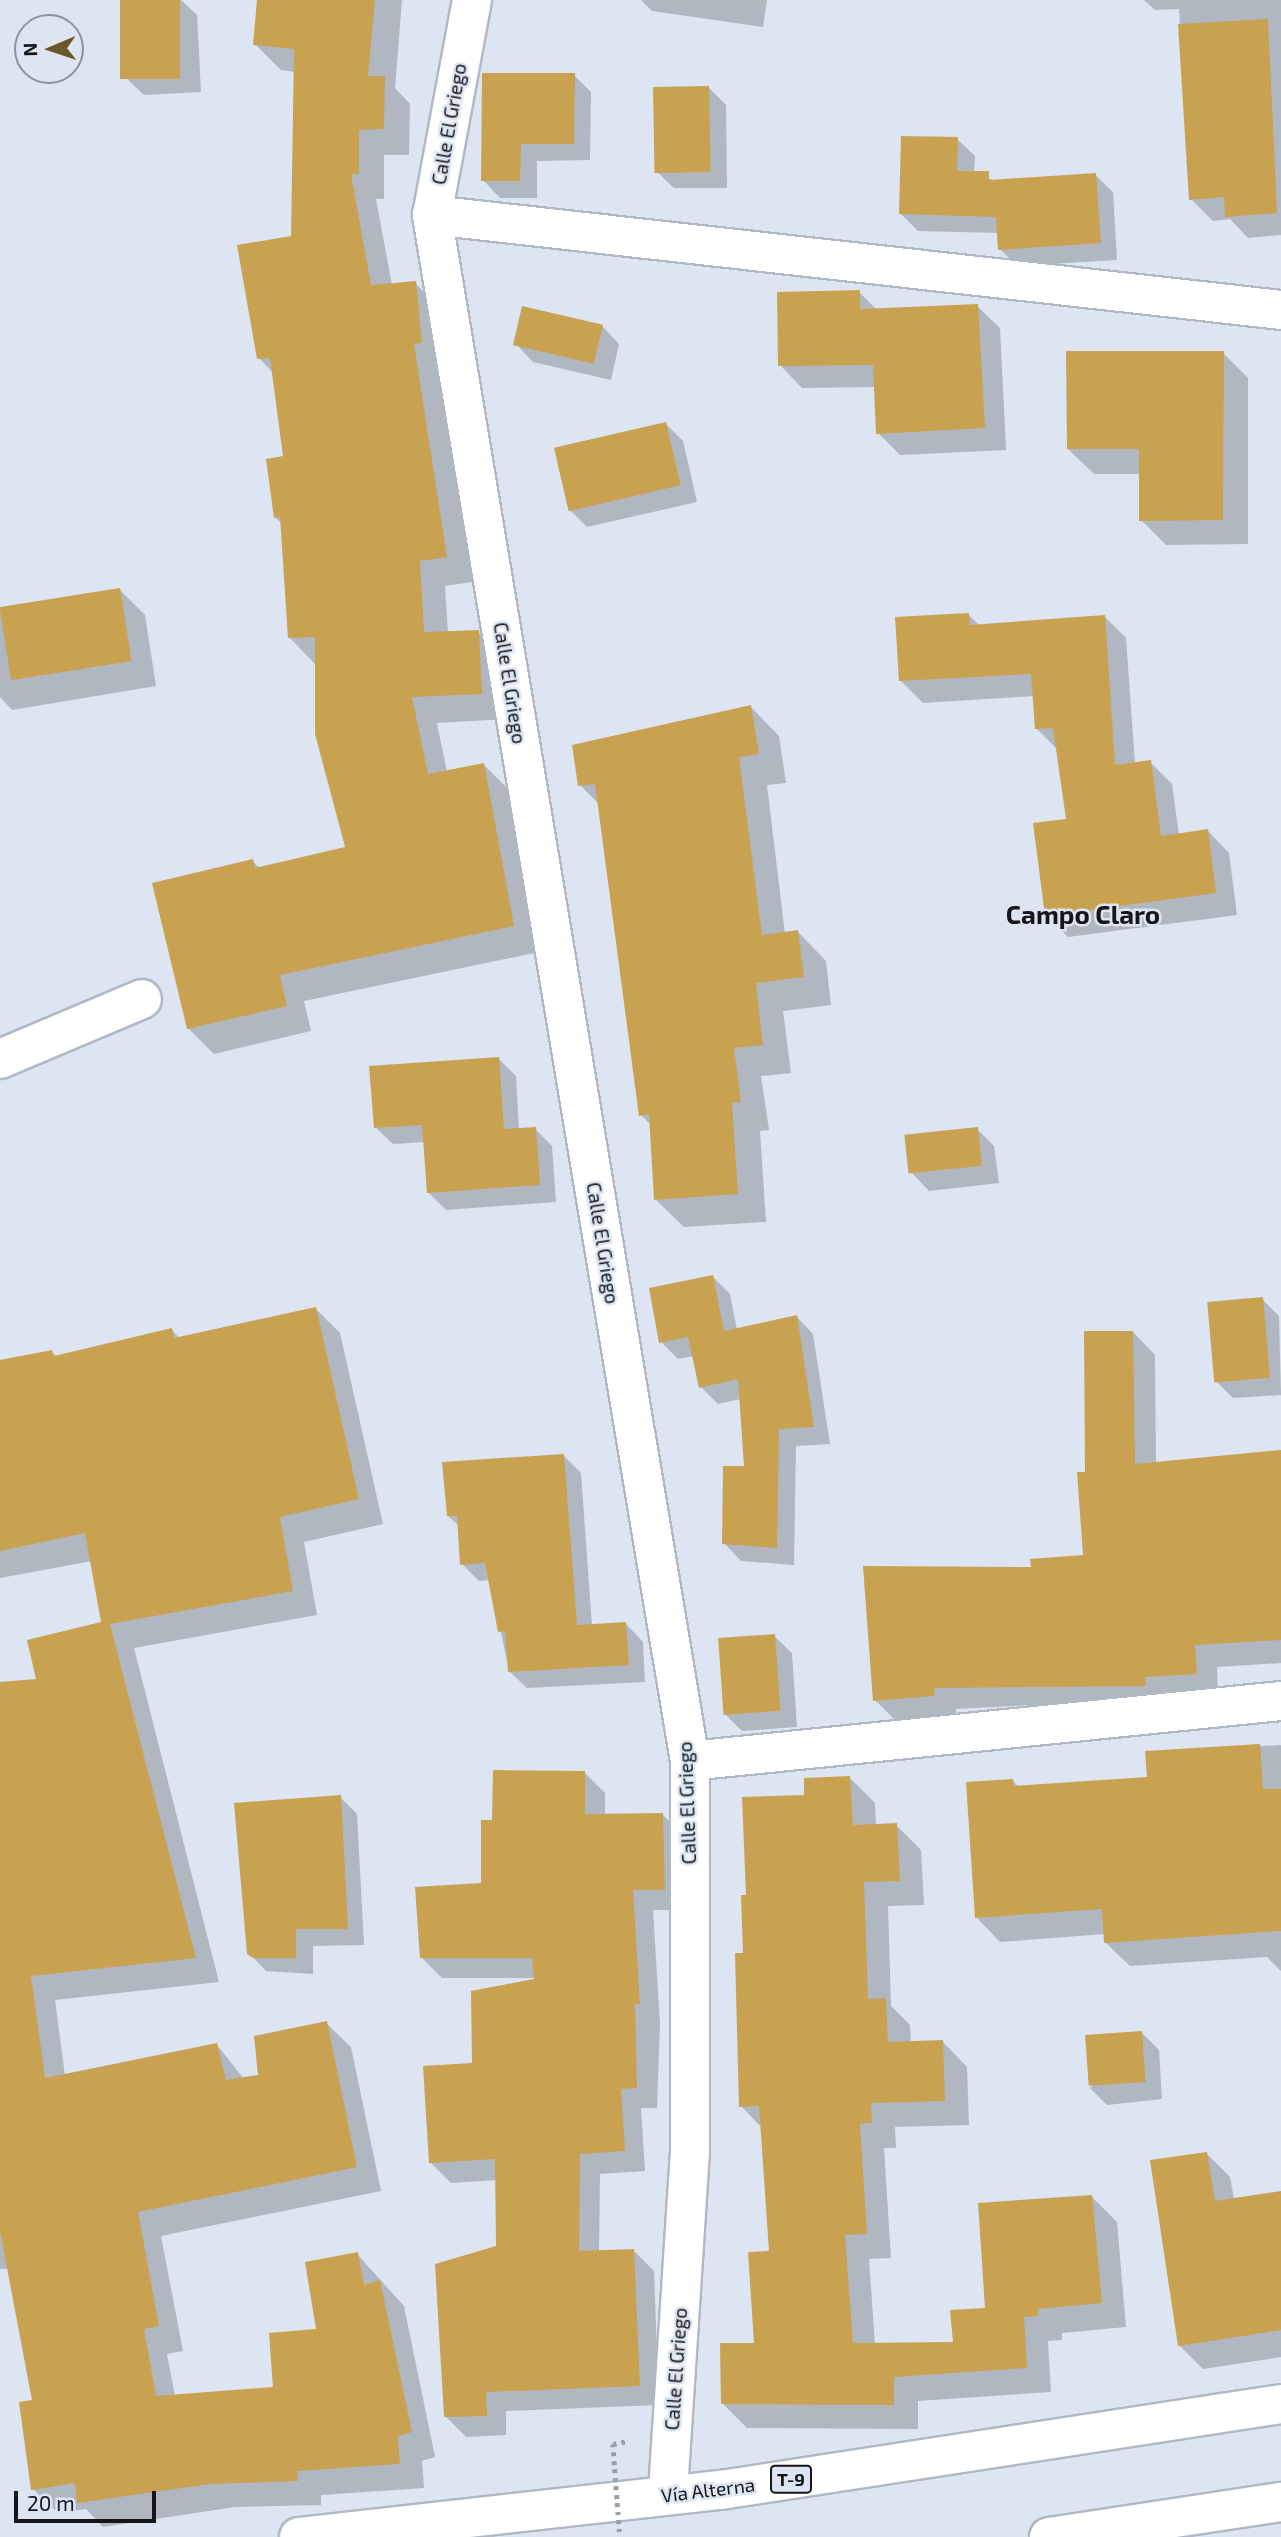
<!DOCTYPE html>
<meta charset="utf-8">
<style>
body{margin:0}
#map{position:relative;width:1281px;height:2537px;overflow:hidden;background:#dde5f2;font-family:"Exo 2",sans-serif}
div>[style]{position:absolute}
.shadow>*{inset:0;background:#0003}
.building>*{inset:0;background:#c8a251;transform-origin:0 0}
.path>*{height:4.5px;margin-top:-2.25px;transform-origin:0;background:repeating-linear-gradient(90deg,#989ea8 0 3.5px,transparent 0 8.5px)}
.roads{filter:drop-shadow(2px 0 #b0b8c4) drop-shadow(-2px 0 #b0b8c4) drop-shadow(0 2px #b0b8c4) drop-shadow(0 -2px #b0b8c4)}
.minor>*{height:38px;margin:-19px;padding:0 19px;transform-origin:19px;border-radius:19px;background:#fff}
.highway>*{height:38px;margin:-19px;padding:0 19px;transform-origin:19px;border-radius:19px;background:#fff}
.path-bridge>*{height:4.5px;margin-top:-2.25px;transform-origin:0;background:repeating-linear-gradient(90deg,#989ea8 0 3.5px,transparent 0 8.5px)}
span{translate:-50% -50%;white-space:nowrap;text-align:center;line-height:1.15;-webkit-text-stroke:5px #dde5f2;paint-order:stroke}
.shield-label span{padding:2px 5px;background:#dde5f2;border:2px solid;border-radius:5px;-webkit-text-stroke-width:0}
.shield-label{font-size:18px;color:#14161b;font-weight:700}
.street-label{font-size:19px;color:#14161b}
.district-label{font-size:26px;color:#14161b;font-weight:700}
.north{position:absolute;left:14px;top:14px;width:70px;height:70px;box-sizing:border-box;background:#dde5f2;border:2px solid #8d929c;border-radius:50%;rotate:268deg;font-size:19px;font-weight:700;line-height:28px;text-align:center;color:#14161b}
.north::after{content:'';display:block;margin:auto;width:24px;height:32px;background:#6d5726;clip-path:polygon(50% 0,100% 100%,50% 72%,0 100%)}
.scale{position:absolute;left:14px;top:2491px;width:142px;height:32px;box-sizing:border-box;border:4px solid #14161b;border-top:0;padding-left:9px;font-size:21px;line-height:24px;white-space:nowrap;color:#14161b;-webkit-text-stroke:5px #dde5f2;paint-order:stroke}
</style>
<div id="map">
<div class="shadow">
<i style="clip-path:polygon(151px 0,181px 0,197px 15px,201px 92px,144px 95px,126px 78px)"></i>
<i style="clip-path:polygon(259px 0,402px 0,395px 88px,410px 104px,409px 155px,384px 155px,384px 199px,376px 199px,392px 285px,415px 283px,441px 309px,439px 370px,472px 582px,445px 586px,448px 633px,478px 632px,504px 658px,507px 719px,437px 723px,447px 772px,483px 764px,509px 790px,539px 952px,304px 1001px,311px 1031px,214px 1054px,188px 1028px,252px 861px,260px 868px,347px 848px,315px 664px,290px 638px,283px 525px,275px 517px,285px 458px,273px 373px,259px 358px,293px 237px,295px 72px,281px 70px,255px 44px)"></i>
<i style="clip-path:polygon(641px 0,767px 0,763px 27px,652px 11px)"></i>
<i style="clip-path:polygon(1144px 0,1281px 0,1281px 235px,1248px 238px,1230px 219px,1213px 221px,1191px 199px,1179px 9px,1155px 10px)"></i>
<i style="clip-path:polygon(574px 75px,591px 92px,590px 160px,537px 161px,537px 198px,500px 198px,483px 180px)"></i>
<i style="clip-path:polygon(709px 88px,726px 105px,727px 188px,674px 188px,656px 171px)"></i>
<i style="clip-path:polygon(957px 139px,975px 156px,974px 173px,996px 181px,1095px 175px,1113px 192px,1117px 260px,1017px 266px,1000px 249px,999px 233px,918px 231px,901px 214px)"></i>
<i style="clip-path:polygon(859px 292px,877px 310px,977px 306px,1000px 328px,1006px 450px,900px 455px,878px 433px,876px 387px,802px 388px,780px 365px)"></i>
<i style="clip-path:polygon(602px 326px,619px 344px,611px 380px,533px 362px,516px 344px)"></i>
<i style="clip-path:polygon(1223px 353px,1248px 378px,1248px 544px,1166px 545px,1141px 520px,1140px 474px,1094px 474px,1068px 449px)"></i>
<i style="clip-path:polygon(666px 424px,683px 441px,697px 502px,587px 527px,569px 509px)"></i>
<i style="clip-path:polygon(120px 590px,145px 615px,156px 686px,12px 710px,0 697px,0 610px)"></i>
<i style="clip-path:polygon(969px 615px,980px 626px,1104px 616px,1126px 638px,1135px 764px,1150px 762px,1172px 784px,1179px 835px,1208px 831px,1229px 853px,1237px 915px,1068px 937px,1046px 915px,1068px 820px,1058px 750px,1037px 729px,1035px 696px,923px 703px,901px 681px)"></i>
<i style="clip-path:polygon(751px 707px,779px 736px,786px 783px,767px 785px,785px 934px,798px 932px,826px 961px,831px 1005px,783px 1011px,791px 1073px,761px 1076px,769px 1130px,760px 1131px,766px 1222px,684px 1227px,655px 1199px,651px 1125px,641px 1115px,600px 805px,580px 785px)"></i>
<i style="clip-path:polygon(499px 1059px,516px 1076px,519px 1130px,535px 1129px,552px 1146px,556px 1202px,446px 1210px,429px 1193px,425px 1142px,393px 1144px,375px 1127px)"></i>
<i style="clip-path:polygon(977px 1129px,994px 1146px,999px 1183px,929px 1191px,912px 1173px)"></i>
<i style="clip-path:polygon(713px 1277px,730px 1294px,737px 1330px,796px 1316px,813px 1334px,830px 1444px,796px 1446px,794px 1565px,741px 1561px,724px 1543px,746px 1468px,741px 1399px,718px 1404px,701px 1387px,694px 1356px,678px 1359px,661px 1342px)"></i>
<i style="clip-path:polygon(1262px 1299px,1279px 1316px,1281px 1395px,1233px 1398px,1216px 1381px)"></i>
<i style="clip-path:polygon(315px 1308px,340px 1333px,383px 1524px,304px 1542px,317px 1615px,134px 1648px,219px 1982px,55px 2000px,65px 2076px,217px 2045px,244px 2079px,259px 2077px,326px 2023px,351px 2047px,381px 2191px,161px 2236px,183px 2351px,167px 2354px,175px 2396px,275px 2388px,318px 2330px,357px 2254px,404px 2306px,435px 2457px,422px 2461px,424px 2488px,321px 2495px,321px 2505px,235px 2507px,103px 2527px,86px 2509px,58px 2513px,33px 2489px,34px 2401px,9px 2269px,0 2269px,0 1684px,38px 1681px,103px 1624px,92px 1561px,0 1578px,0 1362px,52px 1352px,57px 1357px,172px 1330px,180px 1339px)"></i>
<i style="clip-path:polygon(1133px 1332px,1155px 1355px,1156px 1464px,1281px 1452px,1281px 1663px,1217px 1667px,1218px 1695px,956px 1709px,957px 1718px,897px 1722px,875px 1700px,1033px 1569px,1085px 1557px,1087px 1473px)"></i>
<i style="clip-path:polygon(563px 1455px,581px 1473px,592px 1626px,626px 1624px,643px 1642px,645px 1682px,527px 1688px,509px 1671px,490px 1580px,479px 1581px,462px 1564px,459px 1526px,448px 1516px)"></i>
<i style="clip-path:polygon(774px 1636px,792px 1653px,797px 1727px,742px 1731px,725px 1714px)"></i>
<i style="clip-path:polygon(1281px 1745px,1281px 1971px,1267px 1957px,1130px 1966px,1106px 1943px,1105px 1934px,1000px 1942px,977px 1918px,1012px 1780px,1019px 1787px,1148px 1779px,1147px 1753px)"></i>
<i style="clip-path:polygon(585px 1773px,605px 1793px,605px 1816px,663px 1815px,683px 1835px,684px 1910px,653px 1910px,660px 2024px,657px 2108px,641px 2108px,645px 2171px,600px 2174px,599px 2252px,633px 2250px,654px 2271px,659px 2405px,506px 2411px,506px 2435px,466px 2437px,445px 2416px,497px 2247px,497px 2180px,451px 2183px,430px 2162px,474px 2065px,538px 1978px,442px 1978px,421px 1957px,483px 1885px,494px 1822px)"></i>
<i style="clip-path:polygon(850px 1778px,875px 1803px,876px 1826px,896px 1825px,921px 1850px,924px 1905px,888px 1906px,891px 2006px,910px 2025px,911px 2043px,943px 2042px,967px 2067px,969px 2125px,895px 2127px,896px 2148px,884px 2148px,891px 2258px,869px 2259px,875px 2344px,955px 2344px,1092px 2197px,1117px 2222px,1126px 2327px,1062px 2333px,1062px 2340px,1048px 2341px,1051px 2392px,918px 2401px,918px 2429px,747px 2428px,723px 2404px,756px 2345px,771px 2252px,762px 2128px,741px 2106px,748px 1896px,806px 1797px)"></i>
<i style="clip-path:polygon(340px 1797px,357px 1814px,364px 1945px,313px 1946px,313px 1974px,266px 1971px,249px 1953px)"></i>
<i style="clip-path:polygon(1142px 2033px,1159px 2050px,1162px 2099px,1107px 2105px,1090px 2088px)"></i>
<i style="clip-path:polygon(1207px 2154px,1230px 2177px,1234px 2199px,1281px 2192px,1281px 2357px,1203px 2369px,1179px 2345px)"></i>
</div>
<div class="building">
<i style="left:120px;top:0;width:60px;height:79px"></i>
<i style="clip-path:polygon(257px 0,375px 0,368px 76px,385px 76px,384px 129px,359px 130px,359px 174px,351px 174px,371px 285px,416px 281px,422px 343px,414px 344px,447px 557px,420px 561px,424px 632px,479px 630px,482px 694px,412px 697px,428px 774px,484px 763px,514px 926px,280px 975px,287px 1006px,187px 1029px,152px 883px,253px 859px,255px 868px,345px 847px,315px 734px,315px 637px,288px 638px,280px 517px,274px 518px,266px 459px,283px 456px,270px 358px,257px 359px,237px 245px,291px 236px,294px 49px,253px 45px)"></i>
<i style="clip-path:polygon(1268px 19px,1277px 213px,1225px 217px,1224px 197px,1189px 200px,1178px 24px)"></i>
<i style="clip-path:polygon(482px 73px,575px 73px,574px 144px,521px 144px,520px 181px,481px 181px)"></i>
<i style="left:709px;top:86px;width:86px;height:56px;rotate:89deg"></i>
<i style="clip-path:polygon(901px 136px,958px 137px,957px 171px,989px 171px,989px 180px,1096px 173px,1101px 243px,998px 250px,996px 217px,899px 214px)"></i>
<i style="clip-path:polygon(860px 290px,860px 309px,978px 304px,985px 428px,876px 434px,873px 365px,778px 366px,777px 292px)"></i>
<i style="left:522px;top:306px;width:83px;height:40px;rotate:13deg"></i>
<i style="clip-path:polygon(1066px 351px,1224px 351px,1223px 520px,1139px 521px,1139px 449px,1067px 449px)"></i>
<i style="left:666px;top:422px;width:65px;height:115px;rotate:77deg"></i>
<i style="left:120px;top:588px;width:74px;height:122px;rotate:81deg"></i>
<i style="clip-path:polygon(969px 613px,970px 625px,1105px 615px,1115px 765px,1151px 760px,1161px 836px,1208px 829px,1216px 893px,1045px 916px,1033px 823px,1066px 819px,1053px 728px,1035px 729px,1031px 674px,899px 681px,895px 617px)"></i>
<i style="clip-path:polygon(751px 705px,759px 754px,739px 757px,762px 935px,798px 930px,804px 977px,756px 983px,763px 1045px,734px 1048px,741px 1102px,732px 1103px,738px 1194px,654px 1200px,649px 1114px,639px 1116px,595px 784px,578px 786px,572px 745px)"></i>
<i style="clip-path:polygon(499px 1057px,504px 1129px,536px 1127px,540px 1185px,427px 1193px,422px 1125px,374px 1128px,369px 1066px)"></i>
<i style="left:978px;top:1127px;width:39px;height:74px;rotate:84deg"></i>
<i style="clip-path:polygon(713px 1275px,724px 1331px,797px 1315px,814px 1427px,779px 1429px,777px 1548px,722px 1544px,723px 1466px,744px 1466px,738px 1379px,699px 1388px,688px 1337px,659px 1343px,649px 1288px)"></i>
<i style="left:1263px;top:1297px;width:81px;height:56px;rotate:85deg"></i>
<i style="clip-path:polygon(316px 1307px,359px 1499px,280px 1517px,293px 1591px,110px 1624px,196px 1958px,31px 1976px,45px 2078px,217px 2043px,226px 2080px,258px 2075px,254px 2036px,327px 2021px,357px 2167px,138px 2212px,159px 2326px,144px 2329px,156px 2396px,273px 2387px,269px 2333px,316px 2329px,305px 2262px,358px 2252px,364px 2285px,380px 2280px,412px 2432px,398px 2436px,400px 2464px,297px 2471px,298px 2481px,210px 2484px,77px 2503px,75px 2483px,31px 2490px,19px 2402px,32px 2400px,0 2231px,0 1682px,36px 1679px,27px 1640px,101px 1622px,85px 1533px,0 1551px,0 1360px,52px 1350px,54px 1356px,172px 1328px,174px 1338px)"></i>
<i style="clip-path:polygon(1084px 1331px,1133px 1331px,1135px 1464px,1281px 1450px,1281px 1640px,1195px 1645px,1197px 1674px,1145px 1677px,1146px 1686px,934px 1688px,935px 1696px,873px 1701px,863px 1566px,1031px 1567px,1030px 1559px,1083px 1555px,1077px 1472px,1085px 1472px)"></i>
<i style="clip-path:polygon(564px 1454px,577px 1625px,626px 1622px,629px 1665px,508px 1672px,505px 1631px,498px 1632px,485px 1563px,460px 1565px,457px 1516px,447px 1516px,442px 1462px)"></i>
<i style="left:775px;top:1634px;width:77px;height:57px;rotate:86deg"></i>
<i style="clip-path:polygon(1260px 1744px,1263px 1789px,1281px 1789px,1281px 1931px,1104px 1943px,1102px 1909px,975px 1918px,966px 1782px,1013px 1779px,1014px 1786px,1147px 1777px,1145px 1751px)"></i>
<i style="clip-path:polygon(493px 1770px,585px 1771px,585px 1814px,663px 1813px,665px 1890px,633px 1890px,640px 2004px,635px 2004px,637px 2088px,621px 2089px,625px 2151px,580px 2154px,579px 2251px,634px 2249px,640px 2386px,486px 2392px,487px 2416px,444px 2417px,435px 2264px,496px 2246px,495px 2159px,429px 2163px,423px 2066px,472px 2063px,471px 1991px,534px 1979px,532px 1958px,420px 1958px,415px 1887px,481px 1883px,481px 1820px,492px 1820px)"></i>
<i style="clip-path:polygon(850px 1776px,853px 1825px,897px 1823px,900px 1881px,864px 1882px,868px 1999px,886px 1998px,888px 2042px,943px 2040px,945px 2101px,871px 2103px,872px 2123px,860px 2124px,867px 2234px,845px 2235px,853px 2343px,953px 2342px,950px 2310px,985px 2308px,978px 2203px,1092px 2195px,1102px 2303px,1038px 2309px,1038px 2316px,1024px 2317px,1027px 2368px,894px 2377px,894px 2405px,721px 2404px,720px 2343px,754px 2343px,748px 2252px,769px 2251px,759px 2106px,739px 2107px,735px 1953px,743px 1953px,741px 1895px,746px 1895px,742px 1797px,804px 1795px,804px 1778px)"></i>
<i style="clip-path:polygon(341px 1795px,348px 1929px,296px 1929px,296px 1958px,253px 1958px,247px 1954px,234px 1803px)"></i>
<i style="left:1142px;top:2031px;width:51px;height:57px;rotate:86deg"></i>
<i style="clip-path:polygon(1207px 2152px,1215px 2201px,1281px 2191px,1281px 2330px,1178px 2346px,1150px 2160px)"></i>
</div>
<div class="path">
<i style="left:613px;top:2444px;width:16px;rotate:-11deg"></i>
</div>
<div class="roads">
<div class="minor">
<i style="left:472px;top:0;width:219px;rotate:100.5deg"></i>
<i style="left:432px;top:215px;width:1567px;rotate:80.53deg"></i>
<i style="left:690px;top:1761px;width:390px;rotate:90deg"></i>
<i style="left:690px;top:2151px;width:345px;rotate:93.7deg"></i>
<i style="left:432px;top:215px;width:854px;rotate:6.38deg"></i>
<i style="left:0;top:1059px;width:154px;rotate:-22.9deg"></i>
<i style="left:690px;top:1761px;width:594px;rotate:-5.8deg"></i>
</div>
<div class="highway">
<i style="left:299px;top:2537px;width:425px;rotate:-6.4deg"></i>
<i style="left:721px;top:2490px;width:567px;rotate:-8.73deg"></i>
<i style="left:1049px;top:2537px;width:235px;rotate:-8.6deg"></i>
</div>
</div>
<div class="path-bridge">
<i style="left:613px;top:2444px;width:93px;rotate:85.7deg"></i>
</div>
<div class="shield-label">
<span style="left:791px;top:2479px">T-9</span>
</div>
<div class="street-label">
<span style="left:449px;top:124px;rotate:-80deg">Calle El Griego</span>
<span style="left:510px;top:683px;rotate:81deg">Calle El Griego</span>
<span style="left:603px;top:1243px;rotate:81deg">Calle El Griego</span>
<span style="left:687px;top:1803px;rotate:-92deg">Calle El Griego</span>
<span style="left:676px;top:2369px;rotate:-86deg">Calle El Griego</span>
<span style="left:708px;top:2490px;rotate:-7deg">Vía Alterna</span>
</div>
<div class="district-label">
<span style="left:1083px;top:914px">Campo Claro</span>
</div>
<div class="north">N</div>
<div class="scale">20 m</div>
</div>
